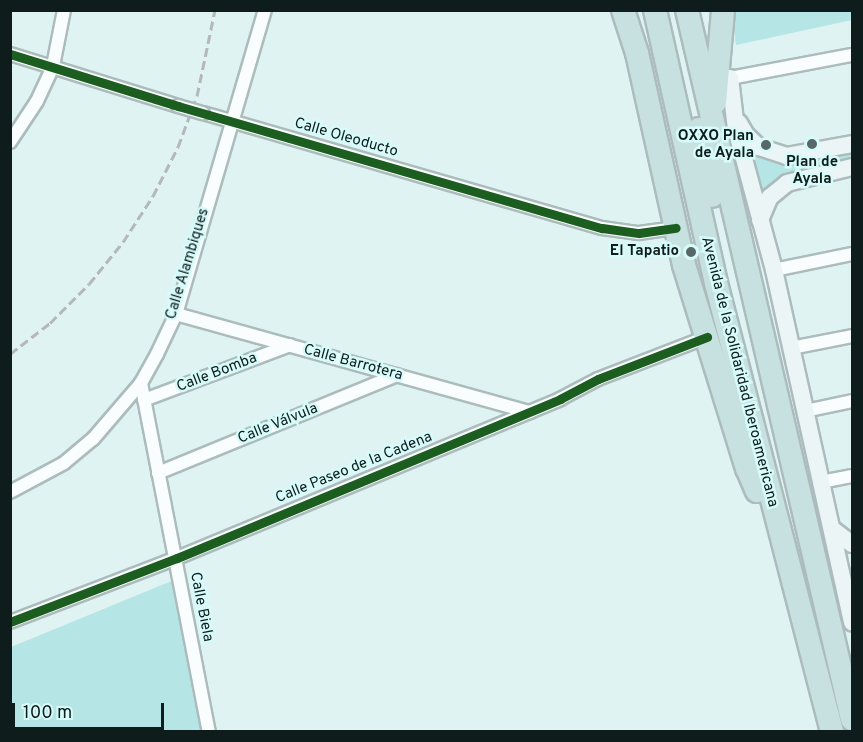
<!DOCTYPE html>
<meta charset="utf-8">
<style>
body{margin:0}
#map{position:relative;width:863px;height:742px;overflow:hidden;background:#dff3f3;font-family:Overpass,sans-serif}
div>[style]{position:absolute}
.green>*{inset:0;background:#b5e5e5}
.roads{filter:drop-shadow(2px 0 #acbcbc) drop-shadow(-2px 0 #acbcbc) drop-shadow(0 2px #acbcbc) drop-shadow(0 -2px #acbcbc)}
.street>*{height:12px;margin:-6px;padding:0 6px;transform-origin:6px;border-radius:6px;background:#fafdfd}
.secondary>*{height:16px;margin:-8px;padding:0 8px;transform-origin:8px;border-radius:8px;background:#ebf5f5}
.highway>*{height:22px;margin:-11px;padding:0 11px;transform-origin:11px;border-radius:11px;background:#c7e1e1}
.rail>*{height:3px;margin-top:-1.5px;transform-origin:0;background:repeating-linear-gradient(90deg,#b4b8b8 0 9px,transparent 0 13.5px)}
.bridges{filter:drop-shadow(2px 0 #acbcbc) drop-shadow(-2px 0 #acbcbc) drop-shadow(0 2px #acbcbc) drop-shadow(0 -2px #acbcbc)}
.street-bridge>*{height:12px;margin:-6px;padding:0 6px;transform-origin:6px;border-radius:6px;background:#fafdfd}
.cycleway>*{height:9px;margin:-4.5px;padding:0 4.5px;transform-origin:4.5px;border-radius:4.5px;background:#1b5e20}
.dots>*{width:16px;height:16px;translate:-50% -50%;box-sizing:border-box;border:3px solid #d7fbfb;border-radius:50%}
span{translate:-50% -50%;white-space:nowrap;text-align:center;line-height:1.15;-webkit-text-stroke:5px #d7fbfb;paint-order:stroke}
.poi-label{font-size:15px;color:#0f1c1c;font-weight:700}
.right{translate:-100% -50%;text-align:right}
.street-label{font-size:15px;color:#0f1c1c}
.frame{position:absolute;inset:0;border:12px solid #0f1c1c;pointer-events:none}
.scale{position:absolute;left:12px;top:703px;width:152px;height:27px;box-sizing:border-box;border:3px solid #0f1c1c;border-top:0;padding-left:8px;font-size:18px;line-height:21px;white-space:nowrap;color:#0f1c1c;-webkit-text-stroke:4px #d7fbfb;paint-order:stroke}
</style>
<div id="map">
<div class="green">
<i style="clip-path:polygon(735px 11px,852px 11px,852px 20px,736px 45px,733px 23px)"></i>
<i style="clip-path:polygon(734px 119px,785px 156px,852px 144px,852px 166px,790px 179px,759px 213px)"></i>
<i style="clip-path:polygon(174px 580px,201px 731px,11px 732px,11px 647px)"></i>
</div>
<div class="roads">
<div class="street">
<i style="left:10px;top:54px;width:176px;rotate:17.2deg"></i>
<i style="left:730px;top:78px;width:124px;rotate:-10.7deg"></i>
<i style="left:203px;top:113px;width:415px;rotate:16.1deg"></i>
<i style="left:602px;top:228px;width:37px;rotate:8deg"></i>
<i style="left:639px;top:233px;width:37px;rotate:-8deg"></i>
<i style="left:10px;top:142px;width:49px;rotate:-56.6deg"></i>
<i style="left:37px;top:101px;width:38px;rotate:-65deg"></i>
<i style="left:53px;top:66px;width:57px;rotate:-78.9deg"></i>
<i style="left:774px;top:270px;width:80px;rotate:-11.6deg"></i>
<i style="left:176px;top:314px;width:367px;rotate:15.5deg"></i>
<i style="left:791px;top:348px;width:62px;rotate:-11.1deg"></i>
<i style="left:141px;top:383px;width:356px;rotate:79deg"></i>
<i style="left:144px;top:400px;width:156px;rotate:-20.6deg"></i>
<i style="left:805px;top:411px;width:48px;rotate:-12deg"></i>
<i style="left:158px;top:473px;width:258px;rotate:-22.3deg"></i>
<i style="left:821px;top:482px;width:32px;rotate:-11deg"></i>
<i style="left:10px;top:492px;width:61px;rotate:-28.2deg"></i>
<i style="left:64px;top:463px;width:38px;rotate:-40deg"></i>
<i style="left:93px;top:439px;width:74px;rotate:-49.4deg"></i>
<i style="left:141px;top:383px;width:33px;rotate:-61deg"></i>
<i style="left:157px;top:354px;width:44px;rotate:-64.6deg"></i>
<i style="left:176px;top:314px;width:317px;rotate:-73.7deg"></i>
<i style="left:10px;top:622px;width:179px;rotate:-21deg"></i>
<i style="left:177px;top:558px;width:415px;rotate:-22.5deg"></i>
<i style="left:560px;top:399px;width:43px;rotate:-27.8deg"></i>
<i style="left:598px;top:379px;width:117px;rotate:-21.1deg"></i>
</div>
<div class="secondary">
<i style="left:730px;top:78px;width:51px;rotate:83.3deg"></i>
<i style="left:736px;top:129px;width:146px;rotate:74.9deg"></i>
<i style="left:774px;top:270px;width:361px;rotate:77.5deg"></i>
<i style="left:739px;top:123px;width:14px;rotate:60deg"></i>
<i style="left:746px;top:135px;width:18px;rotate:43deg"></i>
<i style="left:759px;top:147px;width:28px;rotate:18deg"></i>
<i style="left:786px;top:156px;width:67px;rotate:-10.3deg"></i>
<i style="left:760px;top:220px;width:25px;rotate:-67deg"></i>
<i style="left:770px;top:197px;width:22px;rotate:-39deg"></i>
<i style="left:787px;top:183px;width:67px;rotate:-13.8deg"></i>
<i style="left:832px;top:529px;width:25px;rotate:37deg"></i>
</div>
<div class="highway">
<i style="left:623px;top:10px;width:45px;rotate:72deg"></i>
<i style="left:637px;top:53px;width:217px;rotate:77.5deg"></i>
<i style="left:684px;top:265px;width:213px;rotate:72.8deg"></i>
<i style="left:747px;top:468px;width:25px;rotate:67deg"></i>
<i style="left:655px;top:10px;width:280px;rotate:77.4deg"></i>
<i style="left:716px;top:283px;width:464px;rotate:75.5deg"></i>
<i style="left:687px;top:10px;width:728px;rotate:76.9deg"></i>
<i style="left:715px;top:102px;width:92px;rotate:-85deg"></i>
<i style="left:699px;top:129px;width:68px;rotate:79deg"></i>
</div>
</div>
<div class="rail">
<i style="left:10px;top:354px;width:51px;rotate:-37.8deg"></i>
<i style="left:50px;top:323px;width:55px;rotate:-45deg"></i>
<i style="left:89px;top:284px;width:54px;rotate:-51deg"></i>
<i style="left:123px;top:242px;width:55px;rotate:-56.9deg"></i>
<i style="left:153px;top:196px;width:55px;rotate:-63deg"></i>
<i style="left:178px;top:147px;width:54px;rotate:-69.6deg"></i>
<i style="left:197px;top:96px;width:88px;rotate:-78.2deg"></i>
</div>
<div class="bridges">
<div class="street-bridge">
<i style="left:178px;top:106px;width:26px;rotate:16deg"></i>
</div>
</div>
<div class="cycleway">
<i style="left:10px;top:54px;width:176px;rotate:17.2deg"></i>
<i style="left:178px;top:106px;width:441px;rotate:16.1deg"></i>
<i style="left:602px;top:228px;width:37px;rotate:8deg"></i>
<i style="left:639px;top:233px;width:37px;rotate:-8deg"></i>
<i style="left:10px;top:622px;width:179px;rotate:-21deg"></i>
<i style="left:177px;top:558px;width:415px;rotate:-22.5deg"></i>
<i style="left:560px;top:399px;width:43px;rotate:-27.8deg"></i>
<i style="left:598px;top:379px;width:117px;rotate:-21.1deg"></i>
</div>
<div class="dots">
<i style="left:812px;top:144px;background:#586767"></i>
<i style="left:766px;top:145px;background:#586767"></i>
<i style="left:691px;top:252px;background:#586767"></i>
</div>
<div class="poi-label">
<span class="right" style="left:754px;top:145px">OXXO Plan<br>de Ayala</span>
<span style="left:812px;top:171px">Plan de<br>Ayala</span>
<span class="right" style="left:679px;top:252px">El Tapatio</span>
</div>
<div class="street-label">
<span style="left:346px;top:138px;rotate:16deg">Calle Oleoducto</span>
<span style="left:188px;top:264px;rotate:-73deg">Calle Alambiques</span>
<span style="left:353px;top:363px;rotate:15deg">Calle Barrotera</span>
<span style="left:739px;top:372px;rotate:76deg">Avenida de la Solidaridad Iberoamericana</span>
<span style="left:217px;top:373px;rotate:-21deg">Calle Bomba</span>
<span style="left:278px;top:424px;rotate:-22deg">Calle Válvula</span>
<span style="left:354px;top:468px;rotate:-22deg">Calle Paseo de la Cadena</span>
<span style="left:201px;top:607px;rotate:79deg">Calle Biela</span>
</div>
<div class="frame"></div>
<div class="scale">100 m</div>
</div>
